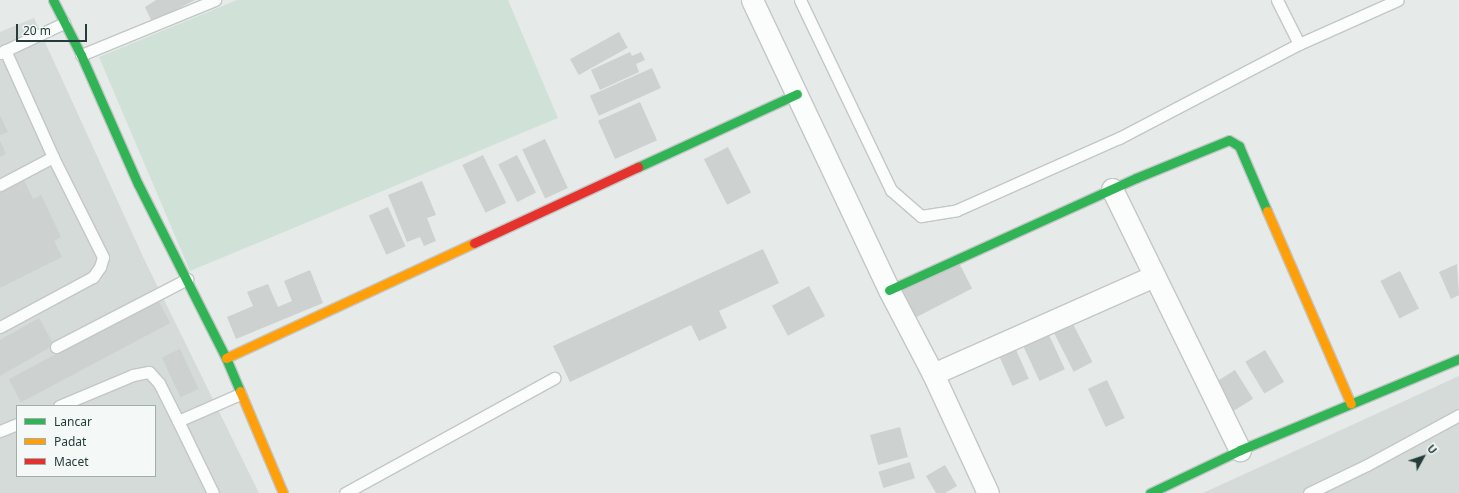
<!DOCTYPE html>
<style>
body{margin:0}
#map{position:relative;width:1459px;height:493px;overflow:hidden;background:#e6eae9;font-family:"Noto Sans",sans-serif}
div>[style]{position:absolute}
.built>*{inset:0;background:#d4dbd9}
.green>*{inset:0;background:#d0e2d8}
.building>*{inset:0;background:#cdd1d0;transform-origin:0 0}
.roads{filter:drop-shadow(1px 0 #c3c7c6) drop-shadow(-1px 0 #c3c7c6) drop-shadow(0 1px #c3c7c6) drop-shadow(0 -1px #c3c7c6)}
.lane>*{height:11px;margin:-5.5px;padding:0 5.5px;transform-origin:5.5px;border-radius:5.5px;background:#fbfcfc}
.street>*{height:21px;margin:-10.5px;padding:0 10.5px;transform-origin:10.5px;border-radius:10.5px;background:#fbfcfc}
.fast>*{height:9px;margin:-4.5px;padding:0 4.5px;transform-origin:4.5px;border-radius:4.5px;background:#30b455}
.slow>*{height:9px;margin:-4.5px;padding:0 4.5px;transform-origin:4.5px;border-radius:4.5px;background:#ff9f0a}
.jam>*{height:9px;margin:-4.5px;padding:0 4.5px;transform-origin:4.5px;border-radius:4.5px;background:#e5322d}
span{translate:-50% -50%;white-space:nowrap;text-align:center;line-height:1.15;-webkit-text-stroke:3px #f4f9f7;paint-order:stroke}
.legend{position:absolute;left:16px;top:405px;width:140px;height:72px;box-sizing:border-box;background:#f4f9f7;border:1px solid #a1aeac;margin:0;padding:5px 7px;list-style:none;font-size:12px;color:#243d3b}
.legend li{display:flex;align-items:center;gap:8px;height:20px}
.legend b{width:20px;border:1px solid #a1aeac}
.north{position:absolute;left:1403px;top:437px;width:40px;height:40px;-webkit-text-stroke:3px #f4f9f7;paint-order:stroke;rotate:50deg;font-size:11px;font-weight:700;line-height:16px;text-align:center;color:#243d3b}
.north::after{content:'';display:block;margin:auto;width:14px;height:18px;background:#243d3b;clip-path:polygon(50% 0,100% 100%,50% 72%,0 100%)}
.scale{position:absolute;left:16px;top:24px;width:71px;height:18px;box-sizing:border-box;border:2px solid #243d3b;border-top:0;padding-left:5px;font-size:12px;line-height:14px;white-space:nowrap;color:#243d3b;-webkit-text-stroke:3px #f4f9f7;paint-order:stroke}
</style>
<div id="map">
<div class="built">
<i style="clip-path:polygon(evenodd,34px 18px,145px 261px,259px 493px,0 493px,0 32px,34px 18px,17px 406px,155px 406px,155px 476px,17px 476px,17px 406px)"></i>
<i style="clip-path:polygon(1459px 376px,1459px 493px,1203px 493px)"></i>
</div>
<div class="green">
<i style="clip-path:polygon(237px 0,508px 0,558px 118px,190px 271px,99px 57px)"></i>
</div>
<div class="building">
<i style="clip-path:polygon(156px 0,195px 0,152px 22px,145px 7px)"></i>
<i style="left:619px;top:32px;width:18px;height:56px;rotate:61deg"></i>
<i style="clip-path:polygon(630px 52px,632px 56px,641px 52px,645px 60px,636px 64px,639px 72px,600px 90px,591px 70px)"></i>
<i style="left:652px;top:68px;width:22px;height:68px;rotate:66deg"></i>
<i style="left:640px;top:102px;width:42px;height:46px;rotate:66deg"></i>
<i style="clip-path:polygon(0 115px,8px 132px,0 135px)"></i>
<i style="left:545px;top:139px;width:54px;height:25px;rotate:65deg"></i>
<i style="clip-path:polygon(0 141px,6px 154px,0 157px)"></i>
<i style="left:728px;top:147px;width:51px;height:27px;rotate:63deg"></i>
<i style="left:483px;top:155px;width:53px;height:23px;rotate:64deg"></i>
<i style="left:517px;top:155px;width:42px;height:21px;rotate:63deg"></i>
<i style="clip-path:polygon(24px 180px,33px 199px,41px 195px,61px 237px,54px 241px,62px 257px,0 288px,0 192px)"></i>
<i style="clip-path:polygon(422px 181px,436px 215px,427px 218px,436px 241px,424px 246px,420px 237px,407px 242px,388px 195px)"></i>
<i style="left:388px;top:207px;width:43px;height:21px;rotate:66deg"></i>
<i style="clip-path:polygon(763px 249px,779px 283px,719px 311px,727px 328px,699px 341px,691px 325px,570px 382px,553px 346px)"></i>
<i style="left:958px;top:261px;width:31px;height:65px;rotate:63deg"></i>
<i style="clip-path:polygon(1457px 264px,1459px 295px,1451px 299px,1439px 272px)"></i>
<i style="clip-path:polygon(310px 270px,323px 303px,236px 339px,227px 317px,253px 306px,247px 292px,268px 284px,278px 307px,292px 301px,284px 281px)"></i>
<i style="left:1400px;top:271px;width:42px;height:22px;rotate:63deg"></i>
<i style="left:809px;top:286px;width:34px;height:42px;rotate:62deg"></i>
<i style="left:158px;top:300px;width:26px;height:169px;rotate:62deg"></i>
<i style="clip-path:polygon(39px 318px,54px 345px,0 376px,0 340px)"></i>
<i style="left:1072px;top:322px;width:45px;height:21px;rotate:63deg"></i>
<i style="left:1048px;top:333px;width:40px;height:28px;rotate:65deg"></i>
<i style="left:1013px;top:343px;width:39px;height:18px;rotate:66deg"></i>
<i style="left:180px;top:349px;width:44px;height:20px;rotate:65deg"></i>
<i style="left:1265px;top:350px;width:37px;height:23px;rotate:59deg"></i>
<i style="left:1235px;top:370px;width:34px;height:23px;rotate:58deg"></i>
<i style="left:1107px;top:380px;width:42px;height:21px;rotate:65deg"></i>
<i style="left:900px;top:427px;width:31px;height:31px;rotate:75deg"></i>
<i style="left:910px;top:462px;width:17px;height:33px;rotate:73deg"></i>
<i style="clip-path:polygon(945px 465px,957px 486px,945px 493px,936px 493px,926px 476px)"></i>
</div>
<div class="roads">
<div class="lane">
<i style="left:800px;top:0;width:211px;rotate:64.4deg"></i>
<i style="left:891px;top:190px;width:40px;rotate:41deg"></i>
<i style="left:921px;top:216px;width:36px;rotate:-9deg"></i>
<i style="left:957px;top:210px;width:177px;rotate:-24deg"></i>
<i style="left:1119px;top:138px;width:203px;rotate:-27.6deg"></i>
<i style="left:1299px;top:44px;width:108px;rotate:-24deg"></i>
<i style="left:1277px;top:0;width:49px;rotate:63.4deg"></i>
<i style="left:0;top:53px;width:71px;rotate:-25.1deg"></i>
<i style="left:81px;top:55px;width:145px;rotate:-22.3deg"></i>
<i style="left:0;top:185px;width:60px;rotate:-27.8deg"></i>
<i style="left:0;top:327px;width:106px;rotate:-28.3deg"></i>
<i style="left:93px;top:277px;width:12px;rotate:-55deg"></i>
<i style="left:100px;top:267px;width:10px;rotate:-73deg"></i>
<i style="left:103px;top:257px;width:112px;rotate:-116.6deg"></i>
<i style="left:53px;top:157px;width:117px;rotate:-114.2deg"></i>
<i style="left:56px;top:347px;width:148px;rotate:-27.4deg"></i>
<i style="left:59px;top:406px;width:80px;rotate:-22.7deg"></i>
<i style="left:133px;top:375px;width:16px;rotate:-11deg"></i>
<i style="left:149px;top:372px;width:15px;rotate:48deg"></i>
<i style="left:159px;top:383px;width:42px;rotate:63.4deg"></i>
<i style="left:178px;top:421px;width:68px;rotate:-23.5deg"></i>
<i style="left:178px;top:421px;width:80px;rotate:64.1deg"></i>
<i style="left:0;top:431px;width:18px;rotate:-22deg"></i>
<i style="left:345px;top:493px;width:239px;rotate:-28.8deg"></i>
<i style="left:1309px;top:493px;width:64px;rotate:-25.8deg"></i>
<i style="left:1367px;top:465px;width:105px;rotate:-28.5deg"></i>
</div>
<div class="street">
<i style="left:752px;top:0;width:321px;rotate:64.7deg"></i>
<i style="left:889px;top:290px;width:95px;rotate:62.4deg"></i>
<i style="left:933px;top:374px;width:131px;rotate:65.2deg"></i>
<i style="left:1112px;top:189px;width:291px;rotate:63.9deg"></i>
<i style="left:933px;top:374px;width:242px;rotate:-23.9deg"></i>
</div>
<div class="fast">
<i style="left:53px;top:0;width:62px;rotate:63deg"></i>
<i style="left:81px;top:55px;width:141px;rotate:66.2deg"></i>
<i style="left:138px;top:184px;width:195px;rotate:63.2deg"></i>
<i style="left:226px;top:358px;width:36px;rotate:67deg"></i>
<i style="left:638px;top:167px;width:175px;rotate:-24.7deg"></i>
<i style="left:889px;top:290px;width:271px;rotate:-24.4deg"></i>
<i style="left:1136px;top:178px;width:100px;rotate:-22.2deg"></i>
<i style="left:1229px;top:140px;width:12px;rotate:31deg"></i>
<i style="left:1239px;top:146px;width:71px;rotate:66.7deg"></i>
<i style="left:1150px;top:493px;width:100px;rotate:-25.5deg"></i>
<i style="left:1240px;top:450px;width:237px;rotate:-22.6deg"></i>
</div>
<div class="slow">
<i style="left:1267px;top:211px;width:210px;rotate:66.5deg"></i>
<i style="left:226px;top:358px;width:273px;rotate:-24.9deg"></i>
<i style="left:240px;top:391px;width:111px;rotate:67.1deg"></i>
</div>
<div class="jam">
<i style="left:474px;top:243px;width:181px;rotate:-24.9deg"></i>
</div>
</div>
<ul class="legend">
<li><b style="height:5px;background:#30b455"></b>Lancar</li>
<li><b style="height:5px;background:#ff9f0a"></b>Padat</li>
<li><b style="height:5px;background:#e5322d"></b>Macet</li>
</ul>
<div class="north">U</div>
<div class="scale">20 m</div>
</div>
